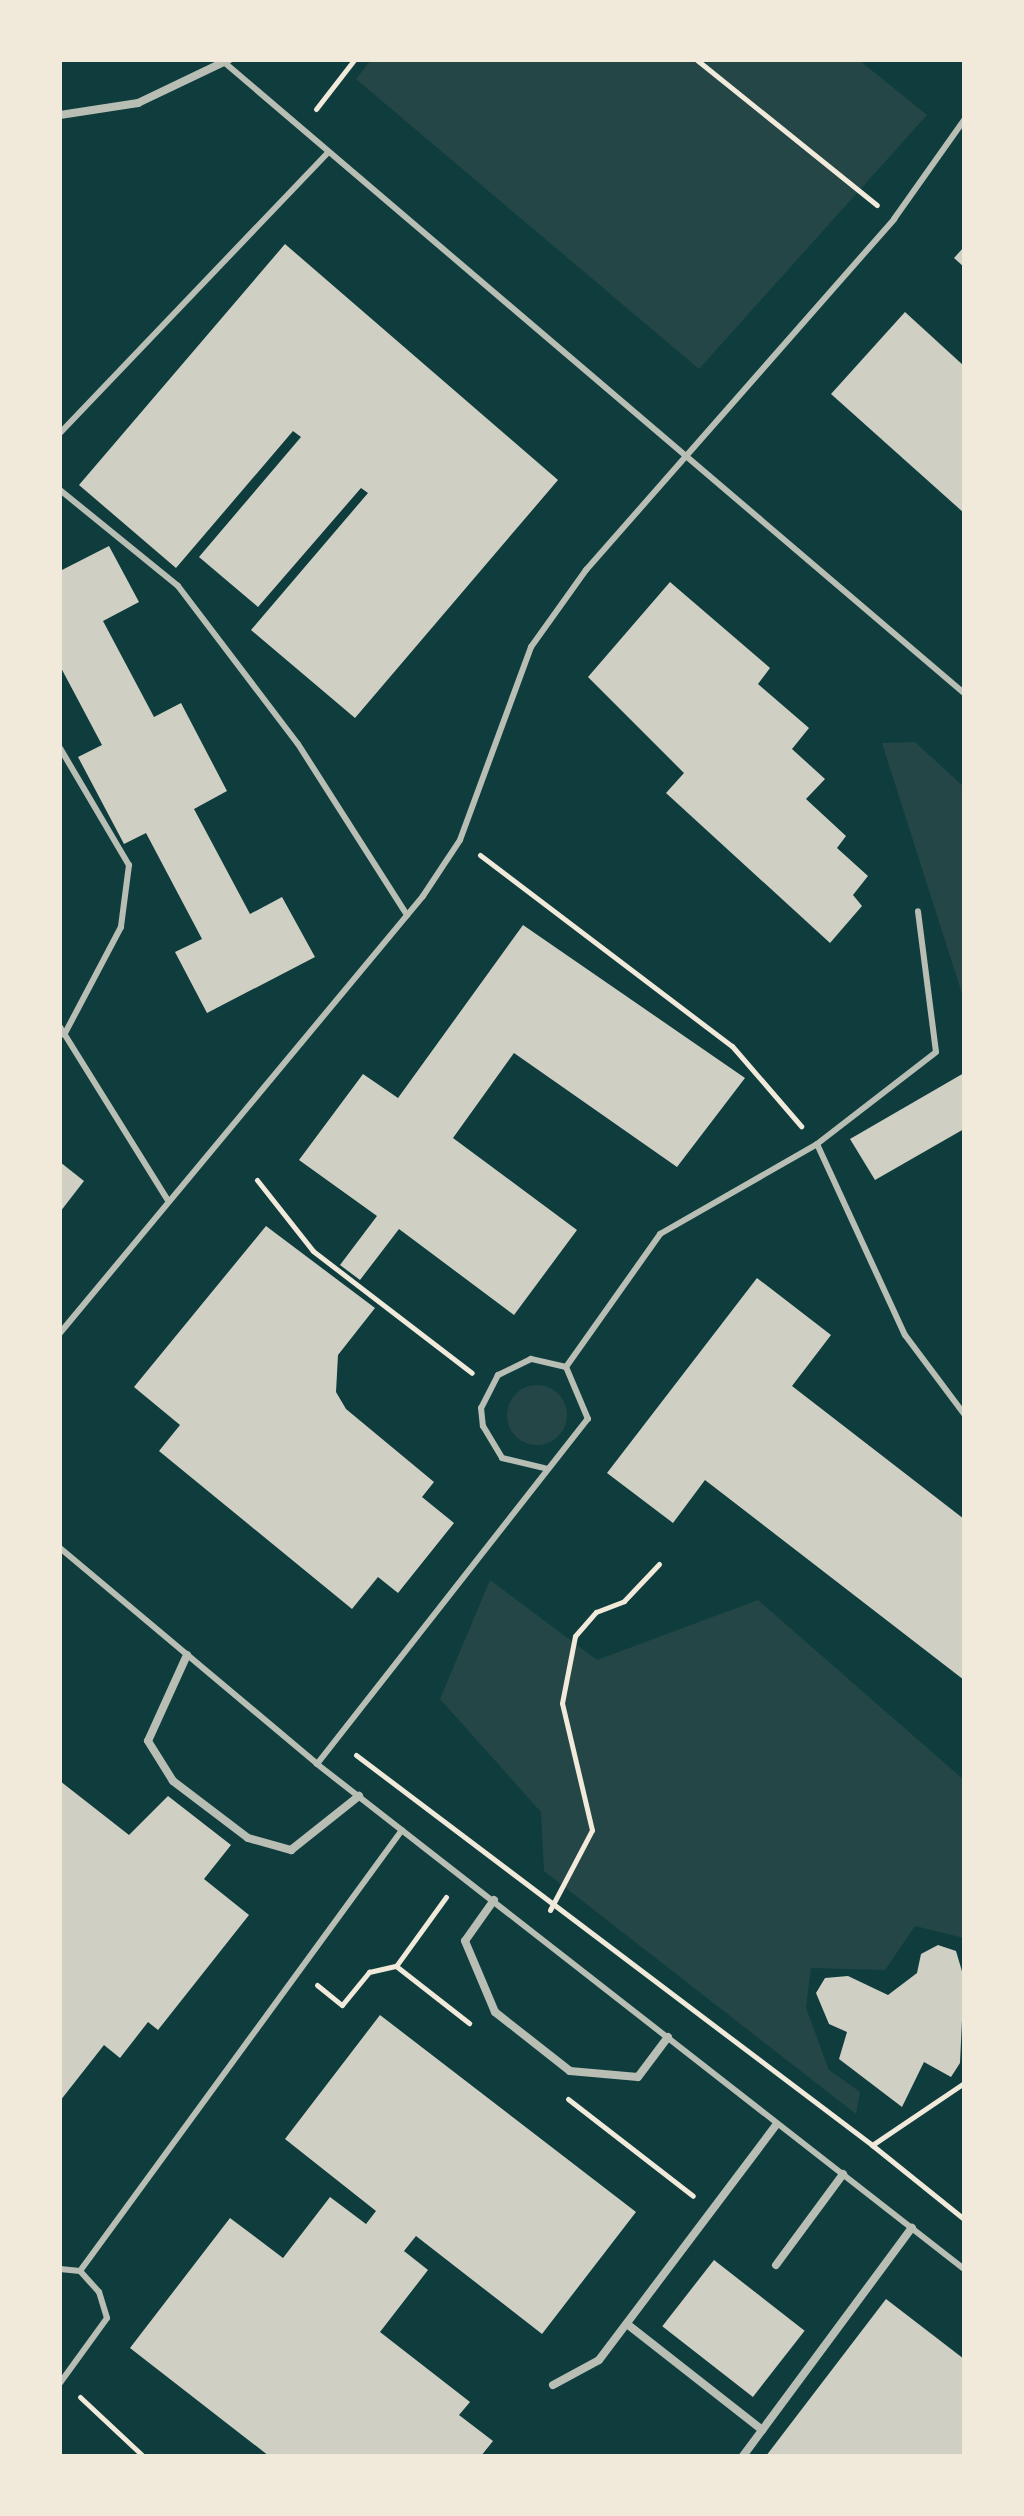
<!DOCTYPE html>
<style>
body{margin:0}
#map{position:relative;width:1024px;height:2516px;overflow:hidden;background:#0f3d3e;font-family:Overpass,sans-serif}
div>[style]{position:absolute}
.green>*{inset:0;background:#244646}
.round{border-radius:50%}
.building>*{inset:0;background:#cfcfc3;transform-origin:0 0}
.path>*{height:5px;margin:-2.5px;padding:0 2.5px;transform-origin:2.5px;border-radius:2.5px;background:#f1e9da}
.service>*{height:6px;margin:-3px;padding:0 3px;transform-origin:3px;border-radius:3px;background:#b8beb3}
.minor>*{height:8px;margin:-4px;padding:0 4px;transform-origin:4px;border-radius:4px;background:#b8beb3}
span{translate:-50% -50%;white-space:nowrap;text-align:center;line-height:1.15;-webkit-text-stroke:6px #f1e9da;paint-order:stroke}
.frame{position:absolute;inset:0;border:62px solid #f1e9da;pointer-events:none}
</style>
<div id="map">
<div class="green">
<i style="clip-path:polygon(371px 60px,859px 60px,927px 115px,699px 369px,356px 79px)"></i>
<i style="clip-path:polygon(915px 742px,964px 787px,964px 1000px,882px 743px)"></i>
<i class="round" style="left:507px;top:1385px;width:60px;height:60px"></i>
<i style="clip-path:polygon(490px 1580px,597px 1660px,758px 1600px,964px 1780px,964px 1938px,915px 1926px,885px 1970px,811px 1968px,806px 2008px,829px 2070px,860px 2092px,856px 2114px,544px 1871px,541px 1812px,440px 1699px)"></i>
</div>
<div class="building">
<i style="clip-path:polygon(285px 244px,558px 480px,355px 718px,251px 630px,368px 493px,361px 488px,258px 607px,199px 557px,301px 437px,293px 431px,176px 568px,79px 485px)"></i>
<i style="clip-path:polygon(964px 247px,964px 267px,954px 258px)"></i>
<i style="clip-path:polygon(905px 312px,964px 366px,964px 513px,831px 394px)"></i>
<i style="clip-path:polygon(109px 546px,139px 602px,103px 621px,154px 717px,181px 703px,227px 791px,194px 809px,250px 914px,282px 897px,315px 957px,207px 1013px,175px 952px,202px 939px,146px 833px,124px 844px,78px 757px,102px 745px,60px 666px,60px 571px)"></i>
<i style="clip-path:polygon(670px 582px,770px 668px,758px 684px,809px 728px,792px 749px,825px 779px,806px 799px,846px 836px,837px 848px,868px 876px,853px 895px,862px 906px,830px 943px,666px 793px,684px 773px,588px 677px)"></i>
<i style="clip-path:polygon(523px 925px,745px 1078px,677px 1167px,514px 1053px,453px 1138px,577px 1230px,514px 1315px,399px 1229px,360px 1280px,340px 1265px,377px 1216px,299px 1160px,363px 1074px,398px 1098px)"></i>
<i style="clip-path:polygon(964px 1073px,964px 1129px,875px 1180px,850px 1139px)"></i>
<i style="clip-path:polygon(60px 1162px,84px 1181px,60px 1212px)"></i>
<i style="clip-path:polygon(266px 1226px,375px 1308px,338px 1355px,336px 1392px,346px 1409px,434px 1482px,422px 1497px,454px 1523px,398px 1593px,378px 1577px,352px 1609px,159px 1451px,180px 1425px,134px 1387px)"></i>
<i style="clip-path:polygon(757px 1278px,831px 1335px,792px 1386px,964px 1519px,964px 1680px,705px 1480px,673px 1523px,607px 1473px)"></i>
<i style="clip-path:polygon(60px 1781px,129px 1835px,168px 1796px,231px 1845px,204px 1879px,249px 1915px,158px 2030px,148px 2022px,120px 2058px,104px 2045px,60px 2101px)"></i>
<i style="clip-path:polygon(938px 1945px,956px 1951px,964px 1978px,960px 2063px,951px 2077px,924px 2062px,902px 2107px,839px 2059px,847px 2032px,829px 2024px,816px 1993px,825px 1978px,848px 1976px,888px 1995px,917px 1973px,921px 1954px)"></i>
<i style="clip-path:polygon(380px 2015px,636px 2212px,542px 2334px,416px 2236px,404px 2251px,428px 2270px,380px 2332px,470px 2402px,459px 2415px,493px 2441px,481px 2456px,269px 2456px,130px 2348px,230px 2218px,283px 2258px,330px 2197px,366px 2224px,376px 2211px,285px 2139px)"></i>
<i style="left:714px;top:2260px;width:115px;height:84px;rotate:38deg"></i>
<i style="clip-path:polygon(886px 2299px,964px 2359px,964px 2456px,766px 2456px)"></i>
</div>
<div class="path">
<i style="left:697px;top:60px;width:231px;rotate:38.9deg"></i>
<i style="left:316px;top:109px;width:62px;rotate:-52.2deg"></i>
<i style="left:480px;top:855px;width:316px;rotate:37.2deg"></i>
<i style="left:732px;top:1046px;width:106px;rotate:49.2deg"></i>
<i style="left:257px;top:1180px;width:90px;rotate:51.7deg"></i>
<i style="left:313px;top:1251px;width:200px;rotate:37.5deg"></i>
<i style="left:356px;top:1755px;width:647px;rotate:37.08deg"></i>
<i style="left:446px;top:1897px;width:85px;rotate:125.9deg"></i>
<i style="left:396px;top:1966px;width:93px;rotate:38deg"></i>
<i style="left:550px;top:1910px;width:90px;rotate:-62.3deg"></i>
<i style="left:592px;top:1830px;width:130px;rotate:-103.3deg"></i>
<i style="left:562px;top:1703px;width:68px;rotate:-79deg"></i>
<i style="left:575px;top:1636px;width:32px;rotate:-49deg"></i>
<i style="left:596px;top:1612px;width:30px;rotate:-21deg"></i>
<i style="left:624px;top:1601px;width:51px;rotate:-46.6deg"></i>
<i style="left:317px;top:1985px;width:32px;rotate:39deg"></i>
<i style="left:342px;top:2005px;width:43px;rotate:-50.7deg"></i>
<i style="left:369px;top:1972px;width:28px;rotate:-13deg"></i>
<i style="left:964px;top:2083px;width:111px;rotate:146deg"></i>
<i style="left:872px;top:2145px;width:118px;rotate:38.8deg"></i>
<i style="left:568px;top:2099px;width:158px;rotate:37.8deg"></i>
<i style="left:80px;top:2397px;width:86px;rotate:43.1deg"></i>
</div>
<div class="service">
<i style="left:225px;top:63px;width:971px;rotate:40.45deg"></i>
<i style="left:60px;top:433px;width:388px;rotate:-46.3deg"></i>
<i style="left:60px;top:490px;width:152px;rotate:39.1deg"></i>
<i style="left:178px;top:586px;width:198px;rotate:52.8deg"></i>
<i style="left:298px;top:744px;width:203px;rotate:57.5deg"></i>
<i style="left:60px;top:748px;width:136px;rotate:59.5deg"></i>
<i style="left:129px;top:865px;width:63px;rotate:97.4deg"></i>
<i style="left:121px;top:927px;width:122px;rotate:117.8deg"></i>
<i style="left:60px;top:1027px;width:203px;rotate:58.1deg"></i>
<i style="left:817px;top:1144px;width:210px;rotate:65.3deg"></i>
<i style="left:905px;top:1335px;width:99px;rotate:53.2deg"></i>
<i style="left:60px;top:1333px;width:568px;rotate:-50.28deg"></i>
<i style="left:423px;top:896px;width:67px;rotate:-56.5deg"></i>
<i style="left:460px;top:840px;width:206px;rotate:-69.8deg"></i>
<i style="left:531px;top:647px;width:95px;rotate:-54.5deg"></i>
<i style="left:586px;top:570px;width:467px;rotate:-48.7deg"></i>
<i style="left:894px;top:219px;width:121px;rotate:-54.7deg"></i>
<i style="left:566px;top:1367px;width:163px;rotate:-54.7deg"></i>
<i style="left:660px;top:1234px;width:181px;rotate:-29.8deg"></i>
<i style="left:817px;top:1144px;width:150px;rotate:-37.7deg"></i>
<i style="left:936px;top:1052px;width:142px;rotate:-97.3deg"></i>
<i style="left:60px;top:1548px;width:336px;rotate:40deg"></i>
<i style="left:317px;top:1764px;width:821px;rotate:37.97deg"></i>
<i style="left:317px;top:1764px;width:439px;rotate:-51.9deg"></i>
<i style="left:588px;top:1419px;width:56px;rotate:-112.9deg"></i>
<i style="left:566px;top:1367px;width:36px;rotate:-167deg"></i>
<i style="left:531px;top:1359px;width:37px;rotate:154deg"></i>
<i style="left:498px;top:1375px;width:37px;rotate:117deg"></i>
<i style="left:481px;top:1408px;width:18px;rotate:84deg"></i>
<i style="left:483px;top:1426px;width:37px;rotate:59deg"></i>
<i style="left:502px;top:1458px;width:47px;rotate:13.4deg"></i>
<i style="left:60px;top:2269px;width:20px;rotate:6deg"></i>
<i style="left:80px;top:2271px;width:546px;rotate:-53.86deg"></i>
<i style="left:60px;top:2383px;width:80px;rotate:-54.1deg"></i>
<i style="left:107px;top:2318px;width:27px;rotate:-107deg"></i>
<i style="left:99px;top:2292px;width:28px;rotate:-132deg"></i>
</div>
<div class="minor">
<i style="left:60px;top:115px;width:79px;rotate:-8.7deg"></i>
<i style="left:138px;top:103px;width:100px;rotate:-25.5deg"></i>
<i style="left:187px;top:1655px;width:94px;rotate:114.4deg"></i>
<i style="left:148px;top:1741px;width:47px;rotate:58deg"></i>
<i style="left:173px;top:1781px;width:94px;rotate:37.2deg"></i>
<i style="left:248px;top:1838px;width:45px;rotate:15.6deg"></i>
<i style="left:291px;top:1850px;width:87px;rotate:-38.5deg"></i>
<i style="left:494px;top:1900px;width:50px;rotate:125.3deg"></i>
<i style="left:465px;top:1941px;width:77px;rotate:67.1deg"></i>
<i style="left:495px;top:2012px;width:95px;rotate:38.2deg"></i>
<i style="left:570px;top:2071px;width:68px;rotate:5deg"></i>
<i style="left:638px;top:2077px;width:50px;rotate:-53.1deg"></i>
<i style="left:776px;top:2265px;width:113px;rotate:-53.6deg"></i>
<i style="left:627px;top:2324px;width:172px;rotate:38.1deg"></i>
<i style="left:553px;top:2385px;width:52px;rotate:-28.5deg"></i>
<i style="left:599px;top:2360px;width:294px;rotate:-53deg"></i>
<i style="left:743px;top:2456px;width:284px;rotate:-53.5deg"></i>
</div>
<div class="frame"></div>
</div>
